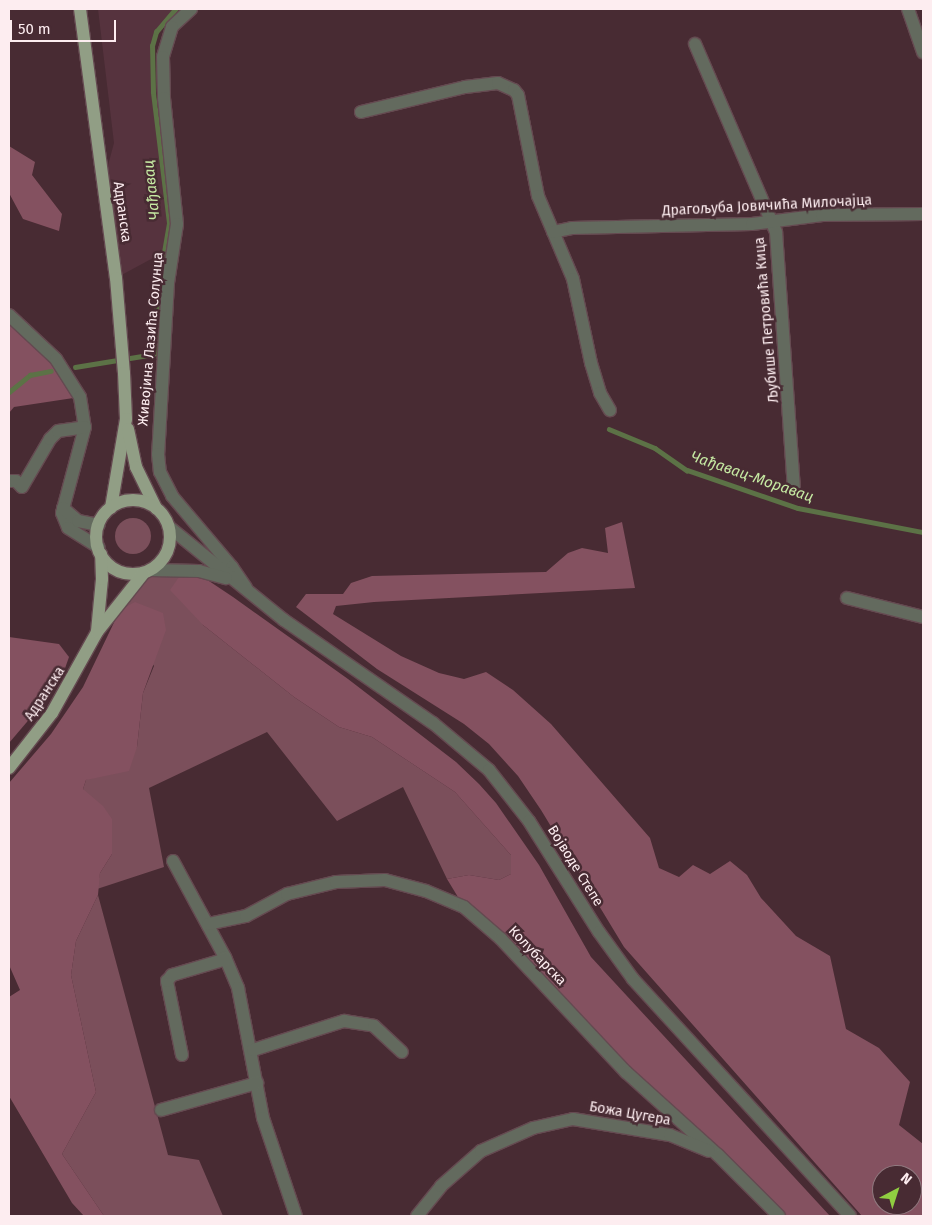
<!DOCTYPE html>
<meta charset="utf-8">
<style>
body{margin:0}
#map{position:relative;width:932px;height:1225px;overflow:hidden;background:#482b33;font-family:"Fira Sans",sans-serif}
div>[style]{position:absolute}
.built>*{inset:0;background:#56333e}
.green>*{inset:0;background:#7b4f5b}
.round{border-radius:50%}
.forest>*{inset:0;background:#845160}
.stream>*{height:4.5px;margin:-2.25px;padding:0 2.25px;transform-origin:2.25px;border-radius:2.25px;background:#5c7246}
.roads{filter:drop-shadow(1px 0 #654a51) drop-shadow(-1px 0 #654a51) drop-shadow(0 1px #654a51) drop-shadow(0 -1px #654a51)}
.minor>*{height:12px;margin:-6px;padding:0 6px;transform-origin:6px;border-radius:6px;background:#636a5e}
.tertiary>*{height:12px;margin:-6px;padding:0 6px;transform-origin:6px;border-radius:6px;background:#636a5e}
.primary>*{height:12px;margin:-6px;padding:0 6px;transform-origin:6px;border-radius:6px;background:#919e85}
.primary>.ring{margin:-6px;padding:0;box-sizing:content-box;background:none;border:12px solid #919e85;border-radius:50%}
span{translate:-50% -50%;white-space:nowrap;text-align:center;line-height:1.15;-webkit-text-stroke:5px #482b33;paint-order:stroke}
.street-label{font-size:14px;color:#fdedf0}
.water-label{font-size:15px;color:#c6eaa3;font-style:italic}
.frame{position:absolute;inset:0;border:10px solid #fdedf0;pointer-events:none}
.north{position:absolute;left:872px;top:1165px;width:50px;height:50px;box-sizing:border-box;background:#482b33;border:1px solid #90797f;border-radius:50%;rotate:40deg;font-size:14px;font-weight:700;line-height:20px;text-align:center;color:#fdedf0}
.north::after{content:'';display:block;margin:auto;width:18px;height:22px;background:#90cd41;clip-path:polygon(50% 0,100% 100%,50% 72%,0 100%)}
.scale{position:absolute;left:10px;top:20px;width:106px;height:22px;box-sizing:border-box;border:2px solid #fdedf0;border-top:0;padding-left:6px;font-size:15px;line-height:18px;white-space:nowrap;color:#fdedf0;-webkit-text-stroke:4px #482b33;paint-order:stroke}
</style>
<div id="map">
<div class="built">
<i style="clip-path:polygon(98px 9px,175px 9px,156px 32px,151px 64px,169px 223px,166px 251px,116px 278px,103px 184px,114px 143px)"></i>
</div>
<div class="green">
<i class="round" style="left:115px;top:518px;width:36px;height:36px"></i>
<i style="clip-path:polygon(158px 573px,191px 575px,203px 625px,294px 697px,339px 727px,372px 737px,455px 792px,511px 855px,511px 874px,499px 880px,469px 875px,447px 879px,403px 787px,337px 821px,267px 732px,149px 788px,164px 867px,97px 889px,100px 873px,112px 854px,83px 789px,86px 780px,137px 747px,143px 693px,154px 666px,120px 610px,148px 577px)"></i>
<i style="clip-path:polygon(98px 895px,168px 1155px,199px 1160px,223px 1216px,104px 1216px,62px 1154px,96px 1092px,71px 975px,76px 941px)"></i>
</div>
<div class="forest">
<i style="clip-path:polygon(9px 146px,35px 162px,32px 175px,62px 214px,59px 231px,23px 219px,9px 193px)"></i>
<i style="clip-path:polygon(9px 315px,32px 339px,80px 397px,14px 407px,9px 413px)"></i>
<i style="clip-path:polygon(evenodd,622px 522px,635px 588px,374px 602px,336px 606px,333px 614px,401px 656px,439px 673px,464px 679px,486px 672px,513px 690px,551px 724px,650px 838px,659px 868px,679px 877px,693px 865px,710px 874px,730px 861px,747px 875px,761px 898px,796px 936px,830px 956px,846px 1029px,879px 1048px,910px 1082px,899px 1125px,923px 1144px,923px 1216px,862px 1216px,624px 947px,541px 810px,518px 776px,489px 744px,464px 724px,377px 669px,296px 607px,306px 594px,343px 594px,351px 583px,372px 576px,546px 572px,568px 553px,582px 548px,608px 553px,605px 528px,622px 522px,882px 1175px,912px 1175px,912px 1205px,882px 1205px,882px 1175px)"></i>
<i style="clip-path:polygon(179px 577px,203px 577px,233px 597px,348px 679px,456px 762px,479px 784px,496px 803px,539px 865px,591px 957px,830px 1216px,779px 1216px,464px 907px,447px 879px,469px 875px,499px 880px,511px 874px,511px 855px,455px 792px,372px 737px,339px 727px,294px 697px,203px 625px,170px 590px)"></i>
<i style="clip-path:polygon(135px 602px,163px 613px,166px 630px,143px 693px,137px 747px,129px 771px,86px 780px,83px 789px,103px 806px,112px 819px,112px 854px,100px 873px,98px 895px,76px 941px,71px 975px,96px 1092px,62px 1154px,104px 1216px,84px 1216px,72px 1203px,9px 1096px,9px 997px,20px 990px,9px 965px,9px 783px,51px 734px,83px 687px,120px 610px)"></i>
<i style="clip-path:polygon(9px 637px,59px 644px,69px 657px,63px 674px,38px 709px,9px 743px)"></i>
</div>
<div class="stream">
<i style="left:75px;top:367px;width:80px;rotate:-9.3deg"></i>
<i style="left:154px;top:354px;width:67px;rotate:-86.6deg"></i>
<i style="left:158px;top:287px;width:65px;rotate:-80.2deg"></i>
<i style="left:169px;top:223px;width:132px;rotate:-97deg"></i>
<i style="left:153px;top:92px;width:46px;rotate:-91.2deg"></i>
<i style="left:152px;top:46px;width:15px;rotate:-74deg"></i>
<i style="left:156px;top:32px;width:30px;rotate:-50deg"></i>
<i style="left:9px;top:392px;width:27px;rotate:-39deg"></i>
<i style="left:30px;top:375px;width:21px;rotate:-11deg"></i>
<i style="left:609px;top:429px;width:50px;rotate:22.4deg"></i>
<i style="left:655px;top:448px;width:39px;rotate:35deg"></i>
<i style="left:687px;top:470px;width:117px;rotate:18.9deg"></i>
<i style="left:798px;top:508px;width:127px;rotate:10.9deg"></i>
</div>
<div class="roads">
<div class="minor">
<i style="left:191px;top:9px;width:26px;rotate:137deg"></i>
<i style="left:172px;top:27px;width:31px;rotate:107deg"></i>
<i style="left:163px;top:57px;width:41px;rotate:88.6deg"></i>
<i style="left:164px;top:98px;width:127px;rotate:84.1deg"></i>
<i style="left:177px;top:224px;width:60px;rotate:98.7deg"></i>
<i style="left:168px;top:283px;width:171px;rotate:93.3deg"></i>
<i style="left:158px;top:454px;width:18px;rotate:84deg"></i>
<i style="left:160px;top:472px;width:27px;rotate:63deg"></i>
<i style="left:172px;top:496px;width:93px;rotate:49.8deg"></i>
<i style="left:232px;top:567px;width:25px;rotate:56deg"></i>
<i style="left:908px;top:9px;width:46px;rotate:70.8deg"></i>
<i style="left:695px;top:44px;width:205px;rotate:66.7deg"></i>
<i style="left:776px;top:232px;width:259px;rotate:86deg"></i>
<i style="left:361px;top:112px;width:107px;rotate:-13.5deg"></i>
<i style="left:465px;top:87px;width:33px;rotate:-7deg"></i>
<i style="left:498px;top:83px;width:17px;rotate:24deg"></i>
<i style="left:514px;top:90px;width:6px;rotate:51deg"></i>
<i style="left:518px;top:95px;width:103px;rotate:78.8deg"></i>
<i style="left:538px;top:196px;width:90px;rotate:67.1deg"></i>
<i style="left:573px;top:279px;width:86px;rotate:77.9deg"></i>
<i style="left:591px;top:363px;width:31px;rotate:73deg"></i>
<i style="left:600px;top:393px;width:20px;rotate:60deg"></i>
<i style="left:553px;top:232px;width:19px;rotate:-12deg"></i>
<i style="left:572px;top:228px;width:180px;rotate:-1.3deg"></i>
<i style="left:752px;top:224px;width:71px;rotate:-7.3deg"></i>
<i style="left:822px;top:215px;width:101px;rotate:-0.6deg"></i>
<i style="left:9px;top:315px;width:64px;rotate:43.1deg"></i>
<i style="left:56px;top:359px;width:45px;rotate:57.7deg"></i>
<i style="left:80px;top:397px;width:30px;rotate:81deg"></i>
<i style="left:85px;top:427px;width:89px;rotate:105deg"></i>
<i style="left:62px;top:513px;width:16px;rotate:68deg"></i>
<i style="left:68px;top:528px;width:36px;rotate:32deg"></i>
<i style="left:9px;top:481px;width:7px"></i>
<i style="left:16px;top:481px;width:8px;rotate:45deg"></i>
<i style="left:22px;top:487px;width:56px;rotate:-59.7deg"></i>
<i style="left:50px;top:439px;width:11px;rotate:-45deg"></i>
<i style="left:58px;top:431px;width:27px;rotate:-8deg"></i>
<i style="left:63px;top:508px;width:20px;rotate:41deg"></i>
<i style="left:78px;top:521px;width:21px;rotate:11deg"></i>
<i style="left:847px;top:598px;width:78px;rotate:14deg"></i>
<i style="left:173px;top:861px;width:109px;rotate:61.6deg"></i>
<i style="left:225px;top:957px;width:34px;rotate:67deg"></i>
<i style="left:238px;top:988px;width:132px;rotate:79.1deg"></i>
<i style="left:263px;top:1118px;width:103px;rotate:71.4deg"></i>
<i style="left:208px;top:924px;width:39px;rotate:-12deg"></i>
<i style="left:246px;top:916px;width:47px;rotate:-28.2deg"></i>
<i style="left:287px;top:894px;width:50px;rotate:-13.8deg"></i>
<i style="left:336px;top:882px;width:49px;rotate:-2.3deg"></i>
<i style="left:385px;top:880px;width:42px;rotate:15deg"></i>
<i style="left:426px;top:891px;width:41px;rotate:22.8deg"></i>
<i style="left:464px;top:907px;width:49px;rotate:40.9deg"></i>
<i style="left:501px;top:939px;width:183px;rotate:46.8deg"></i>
<i style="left:626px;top:1072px;width:124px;rotate:42.1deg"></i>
<i style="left:718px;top:1155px;width:86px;rotate:45deg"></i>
<i style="left:253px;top:1050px;width:96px;rotate:-17.7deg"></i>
<i style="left:344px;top:1021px;width:30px;rotate:9deg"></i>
<i style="left:374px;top:1026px;width:38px;rotate:43deg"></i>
<i style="left:182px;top:1055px;width:76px;rotate:-101.5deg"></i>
<i style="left:167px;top:981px;width:8px;rotate:-50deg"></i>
<i style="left:172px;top:975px;width:56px;rotate:-16.5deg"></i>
<i style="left:161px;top:1110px;width:100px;rotate:-15.7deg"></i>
<i style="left:417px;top:1216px;width:38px;rotate:-51deg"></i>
<i style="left:441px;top:1186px;width:53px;rotate:-41.2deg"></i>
<i style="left:481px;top:1151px;width:57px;rotate:-23.9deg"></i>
<i style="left:533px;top:1128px;width:41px;rotate:-12.7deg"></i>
<i style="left:573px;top:1119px;width:98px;rotate:9.4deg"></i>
<i style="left:670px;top:1135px;width:42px;rotate:22.3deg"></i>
</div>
<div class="tertiary">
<i style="left:169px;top:527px;width:148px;rotate:39deg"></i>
<i style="left:284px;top:620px;width:181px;rotate:34.7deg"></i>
<i style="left:433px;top:723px;width:73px;rotate:40deg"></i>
<i style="left:489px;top:770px;width:65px;rotate:51.9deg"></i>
<i style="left:529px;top:821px;width:131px;rotate:57.8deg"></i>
<i style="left:599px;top:932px;width:58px;rotate:54.1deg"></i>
<i style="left:633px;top:979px;width:321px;rotate:47.5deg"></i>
<i style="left:150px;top:570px;width:49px;rotate:1.2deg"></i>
<i style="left:199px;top:571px;width:28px;rotate:15deg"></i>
</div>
<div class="primary">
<i style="left:80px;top:9px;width:271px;rotate:82.4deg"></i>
<i style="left:116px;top:278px;width:95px;rotate:85.2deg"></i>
<i style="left:124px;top:373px;width:46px;rotate:87.5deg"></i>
<i style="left:126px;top:419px;width:90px;rotate:99.6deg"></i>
<i style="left:128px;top:429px;width:39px;rotate:78deg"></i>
<i style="left:136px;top:467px;width:46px;rotate:64deg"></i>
<i class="ring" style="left:96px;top:500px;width:62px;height:62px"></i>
<i style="left:97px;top:631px;width:52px;rotate:-84.5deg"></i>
<i style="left:102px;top:579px;width:25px;rotate:-92deg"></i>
<i style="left:9px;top:768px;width:70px;rotate:-52deg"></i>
<i style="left:52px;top:713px;width:93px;rotate:-60.9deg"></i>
<i style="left:97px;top:632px;width:75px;rotate:-51.5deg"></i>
</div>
</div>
<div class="street-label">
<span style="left:767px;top:206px;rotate:-3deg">Драгољуба Јовичића Милочајца</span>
<span style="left:122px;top:212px;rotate:82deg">Адранска</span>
<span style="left:767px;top:320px;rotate:-95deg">Љубише Петровића Кица</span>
<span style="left:151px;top:339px;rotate:-85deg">Живојина Лазића Солунца</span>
<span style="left:45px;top:694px;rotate:-57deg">Адранска</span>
<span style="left:575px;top:866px;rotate:58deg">Војводе Степе</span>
<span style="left:537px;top:956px;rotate:46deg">Колубарска</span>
<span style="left:630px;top:1114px;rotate:10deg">Божа Цугера</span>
</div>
<div class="water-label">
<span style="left:152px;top:190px;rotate:-96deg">Чађавац</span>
<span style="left:752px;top:477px;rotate:19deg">Чађавац-Моравац</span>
</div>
<div class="frame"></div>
<div class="north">N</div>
<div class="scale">50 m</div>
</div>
